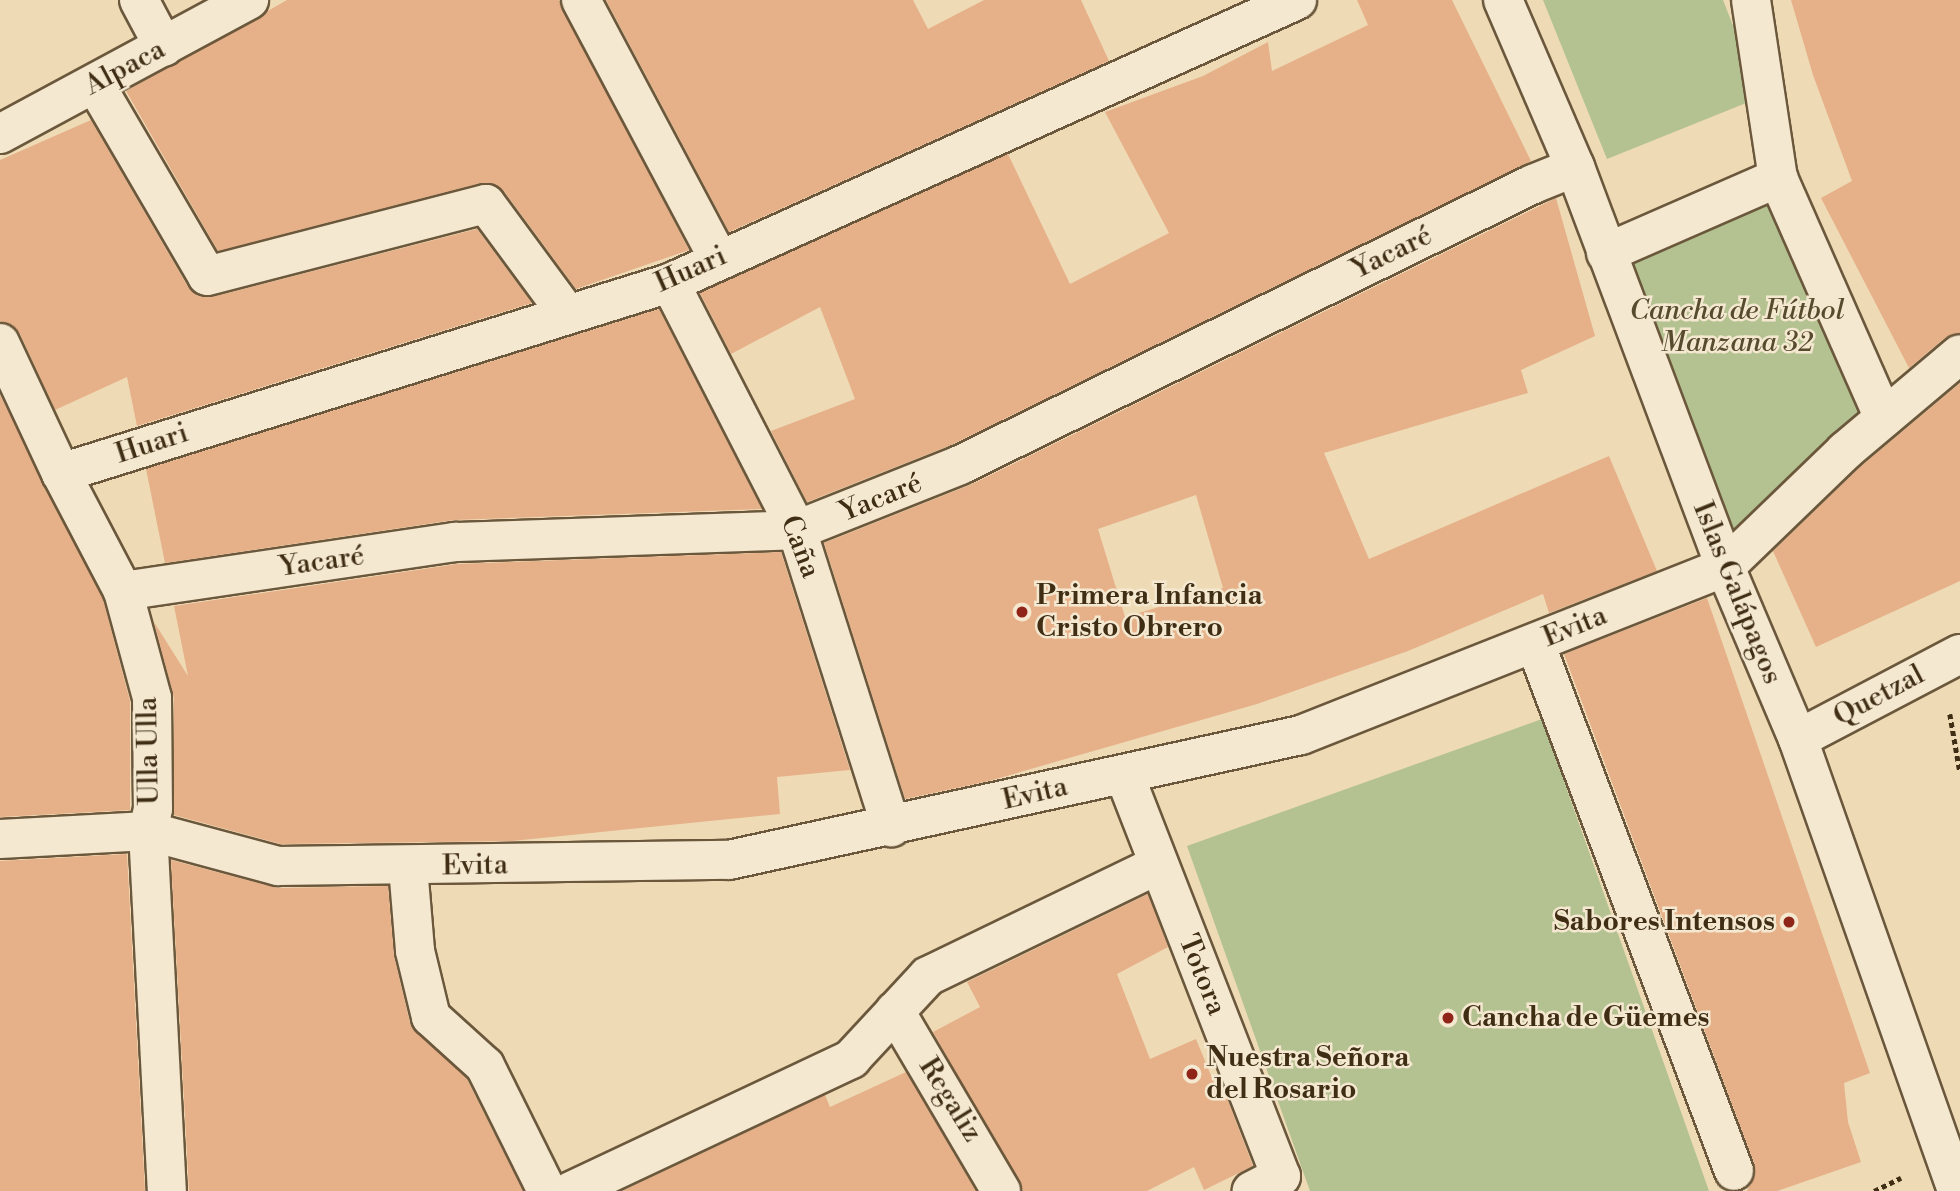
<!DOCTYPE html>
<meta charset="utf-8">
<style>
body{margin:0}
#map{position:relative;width:1960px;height:1191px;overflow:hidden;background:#eedbb6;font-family:"Libre Bodoni",serif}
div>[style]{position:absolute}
.green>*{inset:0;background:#b4c191}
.building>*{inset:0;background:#e6b089}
.path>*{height:4.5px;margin-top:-2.25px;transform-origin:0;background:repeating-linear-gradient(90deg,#3f2d14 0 5px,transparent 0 8.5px)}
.roads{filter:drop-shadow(2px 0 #6b583c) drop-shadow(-2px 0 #6b583c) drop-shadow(0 2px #6b583c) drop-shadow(0 -2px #6b583c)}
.minor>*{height:38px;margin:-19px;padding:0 19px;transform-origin:19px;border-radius:19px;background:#f4e8d0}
.dots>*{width:19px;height:19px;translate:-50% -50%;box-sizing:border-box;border:4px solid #f4e8d0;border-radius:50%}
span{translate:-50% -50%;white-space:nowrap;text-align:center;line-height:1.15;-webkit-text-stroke:5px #f4e8d0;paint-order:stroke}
.street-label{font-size:28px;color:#3f2d14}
.park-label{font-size:28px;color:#564b2d;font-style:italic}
.poi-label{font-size:28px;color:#3f2d14;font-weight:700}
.left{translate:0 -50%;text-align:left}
.right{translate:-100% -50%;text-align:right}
</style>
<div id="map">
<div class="green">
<i style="clip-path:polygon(1543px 0,1723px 0,1761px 97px,1607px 159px)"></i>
<i style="clip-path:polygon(1773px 191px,1870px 415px,1725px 547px,1624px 258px)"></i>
<i style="clip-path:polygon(1542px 719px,1709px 1191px,1310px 1191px,1187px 846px)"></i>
</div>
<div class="building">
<i style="clip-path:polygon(287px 0,559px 0,689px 250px,576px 289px,504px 191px,481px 183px,218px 251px,126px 91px)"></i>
<i style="clip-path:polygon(606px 0,913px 0,928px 29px,984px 0,1081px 0,1109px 61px,729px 232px)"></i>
<i style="clip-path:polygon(1357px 0,1452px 0,1531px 161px,951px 445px,807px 502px,771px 431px,855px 399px,820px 307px,731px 354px,700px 293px,1008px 154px,1070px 284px,1169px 233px,1105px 112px,1203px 76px,1268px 42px,1272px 71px,1368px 25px)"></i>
<i style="clip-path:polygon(1791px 0,1960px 0,1960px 333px,1946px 337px,1909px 368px,1821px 198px,1852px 181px,1813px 75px)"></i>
<i style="clip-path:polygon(91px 120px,188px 287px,198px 296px,212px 297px,477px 229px,532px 303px,137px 426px,127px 377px,55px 410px,20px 334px,0 321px,0 160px)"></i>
<i style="clip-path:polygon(evenodd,1556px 198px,1595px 336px,1521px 370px,1528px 393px,1324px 453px,1369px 559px,1609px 456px,1657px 571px,1549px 613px,1543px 594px,1408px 651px,1257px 704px,989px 781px,905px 799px,824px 543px,970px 485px,1556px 198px,1196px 495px,1223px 588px,1125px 617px,1098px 529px,1196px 495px)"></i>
<i style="clip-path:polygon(659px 309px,762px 509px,454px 520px,165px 563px,146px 469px)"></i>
<i style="clip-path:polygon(1960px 383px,1960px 581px,1816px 647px,1773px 551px,1860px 467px)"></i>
<i style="clip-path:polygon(0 395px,103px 599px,130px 701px,130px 810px,0 817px)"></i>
<i style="clip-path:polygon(781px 552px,850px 770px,777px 777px,780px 814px,512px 841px,281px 844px,174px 815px,174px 698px,154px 622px,188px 676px,174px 606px,457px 564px)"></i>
<i style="clip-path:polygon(1707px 598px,1870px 1073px,1844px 1083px,1848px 1122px,1861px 1162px,1777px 1191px,1747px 1191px,1755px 1175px,1754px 1163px,1564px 654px)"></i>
<i style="clip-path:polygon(127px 854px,145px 1191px,0 1191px,0 861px)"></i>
<i style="clip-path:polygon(171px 860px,278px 888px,388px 886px,394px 956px,410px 1023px,467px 1079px,523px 1191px,189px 1191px)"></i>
<i style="clip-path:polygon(1148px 894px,1168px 947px,1117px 974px,1150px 1059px,1196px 1039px,1219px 1095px,1225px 1093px,1253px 1166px,1204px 1190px,1194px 1167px,1147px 1191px,1023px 1191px,933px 1032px,980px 1007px,967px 982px)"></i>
<i style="clip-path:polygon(906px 1072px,976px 1191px,622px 1191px,825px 1095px,830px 1107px)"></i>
</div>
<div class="path">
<i style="left:1950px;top:714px;width:59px;rotate:80.2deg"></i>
<i style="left:1874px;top:1191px;width:30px;rotate:-26deg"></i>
</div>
<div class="roads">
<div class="minor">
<i style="left:139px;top:0;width:53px;rotate:62deg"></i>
<i style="left:581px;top:0;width:292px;rotate:62deg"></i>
<i style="left:1503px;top:0;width:182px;rotate:66.7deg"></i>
<i style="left:1575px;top:167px;width:427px;rotate:69.4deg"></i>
<i style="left:1725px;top:567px;width:187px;rotate:67deg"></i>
<i style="left:1798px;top:739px;width:479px;rotate:70.6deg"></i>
<i style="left:1751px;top:0;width:180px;rotate:81.4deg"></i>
<i style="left:1778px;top:178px;width:262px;rotate:66.2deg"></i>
<i style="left:95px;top:84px;width:222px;rotate:59.7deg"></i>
<i style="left:207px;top:276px;width:288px;rotate:-14.5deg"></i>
<i style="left:486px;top:204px;width:137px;rotate:53.6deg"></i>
<i style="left:0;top:134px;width:283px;rotate:-28.3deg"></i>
<i style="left:1606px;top:253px;width:188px;rotate:-23.6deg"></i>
<i style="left:670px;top:283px;width:278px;rotate:62.8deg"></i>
<i style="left:797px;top:530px;width:312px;rotate:72.4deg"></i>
<i style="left:0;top:343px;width:144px;rotate:64.9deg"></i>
<i style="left:61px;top:473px;width:133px;rotate:62.3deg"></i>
<i style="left:123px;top:591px;width:111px;rotate:74.8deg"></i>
<i style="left:152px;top:698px;width:111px;rotate:89.5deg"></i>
<i style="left:153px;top:809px;width:23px;rotate:103deg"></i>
<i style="left:148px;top:831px;width:361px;rotate:87deg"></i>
<i style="left:61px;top:473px;width:638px;rotate:-17.33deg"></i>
<i style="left:670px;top:283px;width:688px;rotate:-24.29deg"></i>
<i style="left:123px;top:591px;width:336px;rotate:-8.4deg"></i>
<i style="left:455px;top:542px;width:342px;rotate:-2deg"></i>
<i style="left:797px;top:530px;width:175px;rotate:-21.7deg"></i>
<i style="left:960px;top:465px;width:638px;rotate:-26.12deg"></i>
<i style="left:1533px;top:184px;width:45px;rotate:-22deg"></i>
<i style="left:1535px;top:643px;width:564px;rotate:69.35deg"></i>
<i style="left:1798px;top:739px;width:183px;rotate:-27.7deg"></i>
<i style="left:1124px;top:774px;width:432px;rotate:68.7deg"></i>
<i style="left:1281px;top:1176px;width:33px;rotate:153deg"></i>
<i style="left:0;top:839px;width:148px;rotate:-3.1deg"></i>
<i style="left:148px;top:831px;width:135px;rotate:15.1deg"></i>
<i style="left:278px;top:866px;width:451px;rotate:-0.8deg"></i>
<i style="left:729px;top:860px;width:585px;rotate:-12.33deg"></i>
<i style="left:1301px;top:735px;width:456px;rotate:-21.6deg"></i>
<i style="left:1725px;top:567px;width:167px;rotate:-44deg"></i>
<i style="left:1845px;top:451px;width:150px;rotate:-40.1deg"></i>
<i style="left:408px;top:867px;width:84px;rotate:85.2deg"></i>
<i style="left:415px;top:951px;width:68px;rotate:76.4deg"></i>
<i style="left:431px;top:1017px;width:73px;rotate:42.2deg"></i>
<i style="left:485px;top:1066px;width:140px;rotate:63.6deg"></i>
<i style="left:895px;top:1011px;width:209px;rotate:59.5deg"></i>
<i style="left:571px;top:1191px;width:310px;rotate:-25.2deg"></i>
<i style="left:851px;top:1059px;width:113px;rotate:-47.1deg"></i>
<i style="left:928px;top:976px;width:255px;rotate:-25.8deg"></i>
</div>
</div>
<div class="dots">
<i style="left:1022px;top:612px;background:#8f2418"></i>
<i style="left:1789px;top:922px;background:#8f2418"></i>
<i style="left:1448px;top:1018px;background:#8f2418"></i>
<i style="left:1192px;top:1074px;background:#8f2418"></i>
</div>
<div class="street-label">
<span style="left:125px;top:68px;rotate:-28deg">Alpaca</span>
<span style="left:1392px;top:253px;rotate:-26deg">Yacaré</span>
<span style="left:691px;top:270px;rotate:-24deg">Huari</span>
<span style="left:152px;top:444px;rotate:-18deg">Huari</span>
<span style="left:881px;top:498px;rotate:-22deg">Yacaré</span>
<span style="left:800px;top:547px;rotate:69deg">Caña</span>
<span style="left:322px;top:562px;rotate:-8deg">Yacaré</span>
<span style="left:1737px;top:593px;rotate:68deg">Islas Galápagos</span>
<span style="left:1575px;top:627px;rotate:-22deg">Evita</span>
<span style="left:1879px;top:696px;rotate:-28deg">Quetzal</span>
<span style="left:149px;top:751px;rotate:-91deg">Ulla Ulla</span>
<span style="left:1035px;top:794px;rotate:-13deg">Evita</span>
<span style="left:475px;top:866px;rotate:-1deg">Evita</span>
<span style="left:1202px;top:975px;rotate:68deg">Totora</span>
<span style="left:950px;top:1100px;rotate:58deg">Regaliz</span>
</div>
<div class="park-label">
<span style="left:1737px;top:327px">Cancha de Fútbol<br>Manzana 32</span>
</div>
<div class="poi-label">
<span class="left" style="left:1036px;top:612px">Primera Infancia<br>Cristo Obrero</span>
<span class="right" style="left:1775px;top:922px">Sabores Intensos</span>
<span class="left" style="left:1462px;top:1018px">Cancha de Güemes</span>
<span class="left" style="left:1206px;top:1074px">Nuestra Señora<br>del Rosario</span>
</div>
</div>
